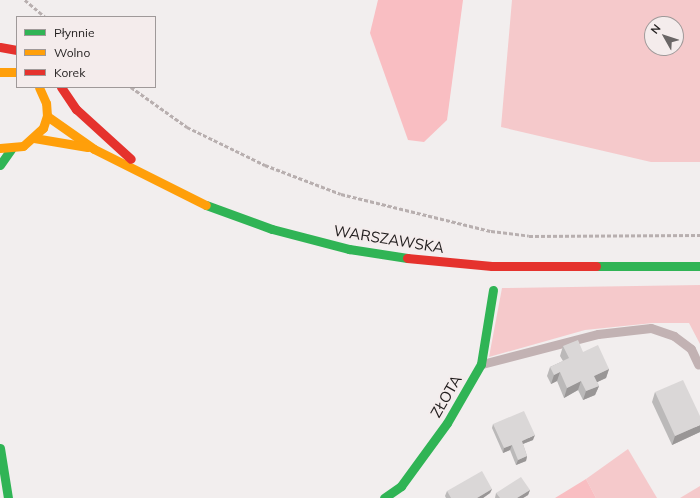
<!DOCTYPE html>
<meta charset="utf-8">
<style>
body{margin:0}
#map{position:relative;width:700px;height:498px;overflow:hidden;background:#f2eeee;font-family:Mulish,sans-serif}
div>[style]{position:absolute}
.green>*{inset:0;background:#f5c9cb}
.forest>*{inset:0;background:#f9bec2}
.path>*{height:2.5px;margin-top:-1.25px;transform-origin:0;background:repeating-linear-gradient(90deg,#b8afaf 0 4px,transparent 0 6px)}
.lane>*{height:9px;margin:-4.5px;padding:0 4.5px;transform-origin:4.5px;border-radius:4.5px;background:#c2b2b3}
.fast>*{height:9px;margin:-4.5px;padding:0 4.5px;transform-origin:4.5px;border-radius:4.5px;background:#30b455}
.slow>*{height:9px;margin:-4.5px;padding:0 4.5px;transform-origin:4.5px;border-radius:4.5px;background:#ff9f0a}
.jam>*{height:9px;margin:-4.5px;padding:0 4.5px;transform-origin:4.5px;border-radius:4.5px;background:#e5322d}
.wall>*{inset:0;background:#bbb9b9}
.shaded-wall>*{inset:0;background:#999696}
.building>*{inset:0;background:#dad7d7}
span{translate:-50% -50%;white-space:nowrap;text-align:center;line-height:1.15;-webkit-text-stroke:3.5px #f4ecec;paint-order:stroke}
.street-label{font-size:15px;color:#201d1d}
.legend{position:absolute;left:16px;top:16px;width:140px;height:72px;box-sizing:border-box;background:#f4ecec;border:1px solid #9f9999;margin:0;padding:5px 7px;list-style:none;font-size:12px;color:#201d1d}
.legend li{display:flex;align-items:center;gap:8px;height:20px}
.legend b{width:20px;border:1px solid #9f9999}
.north{position:absolute;left:644px;top:16px;width:40px;height:40px;box-sizing:border-box;background:#f4ecec;border:1px solid #9f9999;border-radius:50%;rotate:309deg;font-size:11px;font-weight:700;line-height:16px;text-align:center;color:#201d1d}
.north::after{content:'';display:block;margin:auto;width:14px;height:18px;background:#6a6666;clip-path:polygon(50% 0,100% 100%,50% 72%,0 100%)}
</style>
<div id="map">
<div class="green">
<i style="clip-path:polygon(evenodd,512px 0,700px 0,700px 162px,651px 162px,501px 127px,512px 0,652px 24px,676px 24px,676px 48px,652px 48px,652px 24px)"></i>
<i style="clip-path:polygon(700px 285px,700px 344px,689px 323px,653px 323px,585px 330px,489px 357px,502px 288px)"></i>
<i style="clip-path:polygon(628px 449px,657px 498px,596px 498px,586px 479px)"></i>
<i style="clip-path:polygon(700px 486px,700px 498px,680px 498px)"></i>
</div>
<div class="forest">
<i style="clip-path:polygon(378px 0,463px 0,447px 120px,424px 142px,408px 140px,370px 33px)"></i>
<i style="clip-path:polygon(586px 479px,596px 498px,555px 498px)"></i>
</div>
<div class="path">
<i style="left:25px;top:0;width:26px;rotate:40deg"></i>
<i style="left:131px;top:87px;width:69px;rotate:35.5deg"></i>
<i style="left:187px;top:127px;width:87px;rotate:26deg"></i>
<i style="left:265px;top:165px;width:81px;rotate:20.9deg"></i>
<i style="left:341px;top:194px;width:154px;rotate:13.9deg"></i>
<i style="left:491px;top:231px;width:38px;rotate:7deg"></i>
<i style="left:529px;top:236px;width:171px;rotate:-0.3deg"></i>
</div>
<div class="lane">
<i style="left:482px;top:364px;width:120px;rotate:-14.5deg"></i>
<i style="left:598px;top:334px;width:53px;rotate:-6.5deg"></i>
<i style="left:651px;top:328px;width:24px;rotate:19deg"></i>
<i style="left:674px;top:336px;width:21px;rotate:37deg"></i>
<i style="left:691px;top:349px;width:17px;rotate:65deg"></i>
</div>
<div class="fast">
<i style="left:0;top:165px;width:19px;rotate:-55deg"></i>
<i style="left:206px;top:205px;width:70px;rotate:20deg"></i>
<i style="left:272px;top:229px;width:80px;rotate:14.6deg"></i>
<i style="left:349px;top:249px;width:59px;rotate:8.8deg"></i>
<i style="left:596px;top:266px;width:104px"></i>
<i style="left:0;top:448px;width:51px;rotate:80.9deg"></i>
<i style="left:384px;top:498px;width:21px;rotate:-35deg"></i>
<i style="left:401px;top:486px;width:78px;rotate:-53.9deg"></i>
<i style="left:447px;top:423px;width:68px;rotate:-60deg"></i>
<i style="left:481px;top:364px;width:75px;rotate:-80.8deg"></i>
</div>
<div class="slow">
<i style="left:0;top:72px;width:17px"></i>
<i style="left:47px;top:116px;width:57px;rotate:35.1deg"></i>
<i style="left:94px;top:149px;width:125px;rotate:26.6deg"></i>
<i style="left:34px;top:138px;width:54px;rotate:9.6deg"></i>
<i style="left:0;top:148px;width:23px;rotate:-5deg"></i>
<i style="left:23px;top:146px;width:27px;rotate:-42deg"></i>
<i style="left:43px;top:128px;width:13px;rotate:-72deg"></i>
<i style="left:47px;top:116px;width:13px;rotate:-94deg"></i>
<i style="left:46px;top:103px;width:17px;rotate:-114deg"></i>
</div>
<div class="jam">
<i style="left:0;top:47px;width:17px;rotate:10deg"></i>
<i style="left:61px;top:87px;width:27px;rotate:56deg"></i>
<i style="left:76px;top:109px;width:74px;rotate:42.3deg"></i>
<i style="left:407px;top:258px;width:85px;rotate:5.4deg"></i>
<i style="left:492px;top:266px;width:104px"></i>
</div>
<div class="wall">
<i style="clip-path:polygon(563px 346px,583px 352px,609px 369px,606px 378px,597px 382px,599px 386px,595px 395px,583px 400px,578px 390px,564px 398px,557px 381px,551px 384px,547px 376px,550px 367px,563px 361px,560px 356px)"></i>
<i style="clip-path:polygon(655px 392px,700px 432px,672px 445px,652px 402px)"></i>
<i style="clip-path:polygon(493px 424px,533px 440px,523px 444px,527px 456px,526px 461px,516px 465px,510px 450px,503px 453px,492px 428px)"></i>
<i style="clip-path:polygon(492px 489px,490px 493px,483px 498px,446px 498px,445px 496px,447px 491px)"></i>
<i style="clip-path:polygon(530px 490px,528px 495px,523px 498px,495px 498px,496px 493px)"></i>
</div>
<div class="shaded-wall">
<i style="clip-path:polygon(609px 369px,606px 378px,591px 385px,594px 376px)"></i>
<i style="clip-path:polygon(560px 372px,557px 381px,551px 384px,554px 375px)"></i>
<i style="clip-path:polygon(581px 381px,578px 390px,564px 398px,567px 388px)"></i>
<i style="clip-path:polygon(599px 386px,595px 395px,583px 400px,586px 391px)"></i>
<i style="clip-path:polygon(700px 425px,700px 432px,672px 445px,675px 436px)"></i>
<i style="clip-path:polygon(535px 435px,533px 440px,520px 445px,522px 441px)"></i>
<i style="clip-path:polygon(512px 445px,510px 450px,503px 453px,504px 448px)"></i>
<i style="clip-path:polygon(527px 456px,526px 461px,516px 465px,518px 460px)"></i>
<i style="clip-path:polygon(492px 489px,490px 493px,483px 498px,477px 498px)"></i>
<i style="clip-path:polygon(530px 490px,528px 495px,523px 498px,517px 498px)"></i>
</div>
<div class="building">
<i style="clip-path:polygon(578px 340px,583px 352px,598px 345px,609px 369px,594px 376px,599px 386px,586px 391px,581px 381px,567px 388px,560px 372px,554px 375px,550px 367px,569px 358px,563px 346px)"></i>
<i style="clip-path:polygon(683px 380px,700px 416px,700px 425px,675px 436px,655px 392px)"></i>
<i style="clip-path:polygon(524px 411px,535px 435px,522px 441px,527px 456px,518px 460px,512px 445px,504px 448px,493px 424px)"></i>
<i style="clip-path:polygon(482px 471px,492px 489px,477px 498px,451px 498px,447px 491px)"></i>
<i style="clip-path:polygon(521px 477px,530px 490px,517px 498px,500px 498px,496px 493px)"></i>
</div>
<div class="street-label">
<span style="left:389px;top:239px;rotate:9deg">WARSZAWSKA</span>
<span style="left:446px;top:396px;rotate:-60deg">ZŁOTA</span>
</div>
<ul class="legend">
<li><b style="height:5px;background:#30b455"></b>Płynnie</li>
<li><b style="height:5px;background:#ff9f0a"></b>Wolno</li>
<li><b style="height:5px;background:#e5322d"></b>Korek</li>
</ul>
<div class="north">N</div>
</div>
